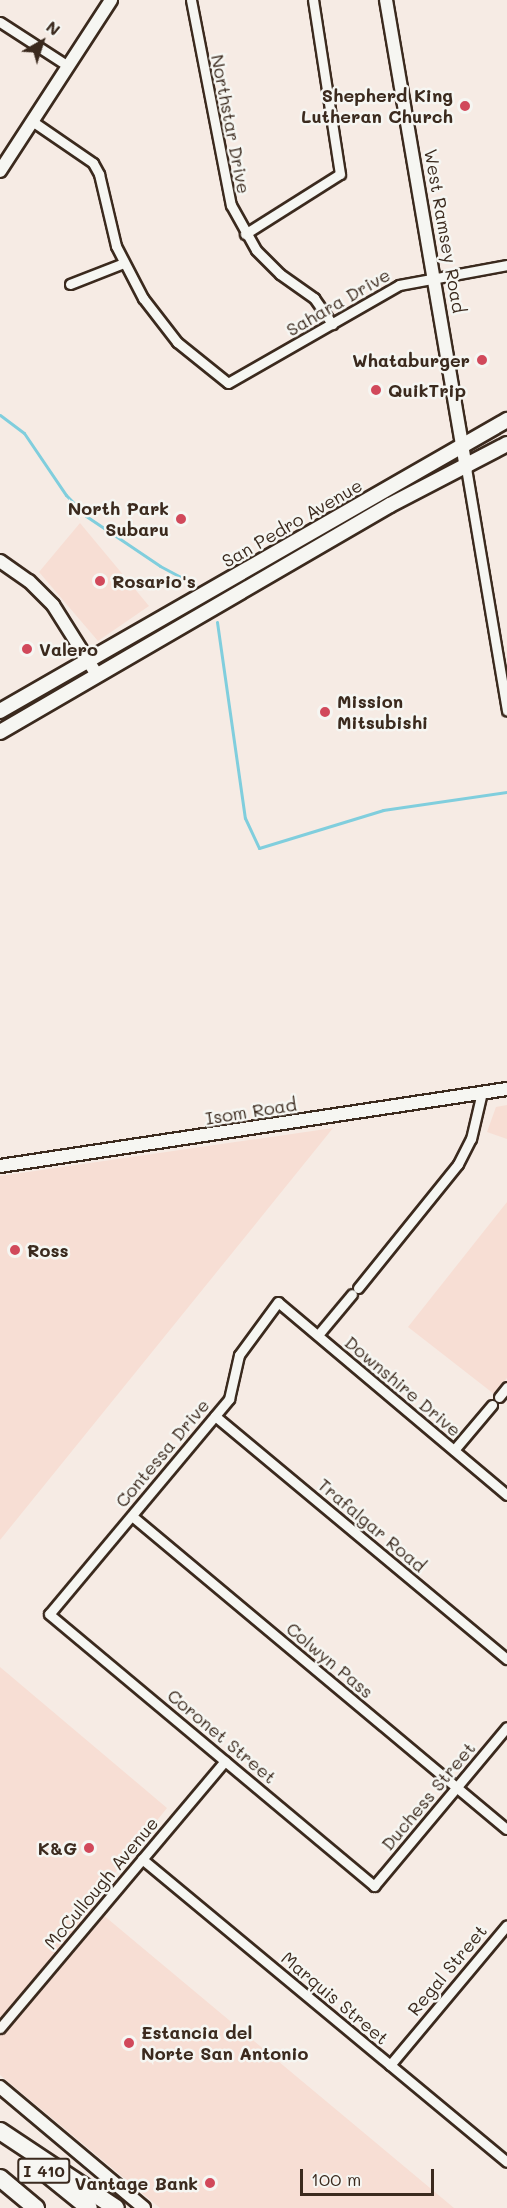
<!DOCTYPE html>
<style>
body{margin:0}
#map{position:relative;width:507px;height:2208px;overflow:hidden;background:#f6ebe4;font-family:Mali,sans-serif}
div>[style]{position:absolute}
.built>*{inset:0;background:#f7ded4}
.stream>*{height:3px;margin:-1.5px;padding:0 1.5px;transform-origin:1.5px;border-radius:1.5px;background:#80cedd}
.roads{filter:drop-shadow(2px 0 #3b2a1e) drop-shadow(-2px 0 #3b2a1e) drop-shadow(0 2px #3b2a1e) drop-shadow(0 -2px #3b2a1e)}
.street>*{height:9px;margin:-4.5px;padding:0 4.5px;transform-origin:4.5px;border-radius:4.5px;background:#f6f6f2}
.secondary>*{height:12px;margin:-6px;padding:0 6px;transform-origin:6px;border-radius:6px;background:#f6f6f2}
.primary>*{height:14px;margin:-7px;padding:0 7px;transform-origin:7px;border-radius:7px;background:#f6f6f2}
.highway>*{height:16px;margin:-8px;padding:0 8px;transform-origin:8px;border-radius:8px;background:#f6f6f2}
.dots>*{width:16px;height:16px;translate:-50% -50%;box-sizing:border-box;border:3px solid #f6f6f2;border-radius:50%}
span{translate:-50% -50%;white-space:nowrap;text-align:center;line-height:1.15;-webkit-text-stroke:5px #f6f6f2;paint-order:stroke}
.shield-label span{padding:2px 4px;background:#f6f6f2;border:2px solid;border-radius:4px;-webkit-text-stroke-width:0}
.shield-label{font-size:16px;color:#3b2a1e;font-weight:700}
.poi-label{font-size:18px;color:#3b2a1e;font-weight:700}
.right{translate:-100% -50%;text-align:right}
.left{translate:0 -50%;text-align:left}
.street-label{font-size:18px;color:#3b2a1e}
.north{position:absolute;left:12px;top:12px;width:60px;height:60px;-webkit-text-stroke:4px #f6f6f2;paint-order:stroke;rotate:39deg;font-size:16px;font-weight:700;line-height:24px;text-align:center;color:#3b2a1e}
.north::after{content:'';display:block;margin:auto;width:21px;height:27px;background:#3b2a1e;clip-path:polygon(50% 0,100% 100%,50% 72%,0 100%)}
.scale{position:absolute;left:300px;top:2169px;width:134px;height:27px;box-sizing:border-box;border:3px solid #3b2a1e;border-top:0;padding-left:8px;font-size:18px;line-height:21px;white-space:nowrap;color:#3b2a1e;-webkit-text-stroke:4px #f6f6f2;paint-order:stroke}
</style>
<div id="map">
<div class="built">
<i style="clip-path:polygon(80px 523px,149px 606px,98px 641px,39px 572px)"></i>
<i style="clip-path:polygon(507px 1105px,507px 1139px,487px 1132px,496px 1107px)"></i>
<i style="clip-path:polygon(333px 1128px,262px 1216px,0 1540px,0 1176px)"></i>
<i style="clip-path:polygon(507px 1202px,507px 1378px,494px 1394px,408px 1327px)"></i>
<i style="clip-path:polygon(0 1667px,167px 1808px,90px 1904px,454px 2208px,160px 2208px,0 2075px)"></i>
</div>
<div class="stream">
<i style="left:0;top:415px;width:30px;rotate:37deg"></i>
<i style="left:24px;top:433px;width:75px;rotate:55.9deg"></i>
<i style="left:66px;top:495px;width:29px;rotate:46deg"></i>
<i style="left:86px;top:516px;width:89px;rotate:34deg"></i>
<i style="left:160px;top:566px;width:40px;rotate:28deg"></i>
<i style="left:217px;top:622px;width:198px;rotate:81.9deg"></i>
<i style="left:245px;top:818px;width:33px;rotate:65deg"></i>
<i style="left:259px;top:848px;width:130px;rotate:-17deg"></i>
<i style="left:383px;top:810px;width:125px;rotate:-8.3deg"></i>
</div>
<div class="roads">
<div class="street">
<i style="left:191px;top:0;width:209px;rotate:79deg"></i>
<i style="left:231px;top:205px;width:51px;rotate:60.9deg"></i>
<i style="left:256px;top:250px;width:34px;rotate:45deg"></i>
<i style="left:280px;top:274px;width:42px;rotate:35.2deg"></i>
<i style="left:314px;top:298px;width:32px;rotate:55deg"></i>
<i style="left:0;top:22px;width:81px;rotate:32.9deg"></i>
<i style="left:32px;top:121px;width:74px;rotate:34.5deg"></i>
<i style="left:93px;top:163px;width:13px;rotate:61deg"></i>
<i style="left:99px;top:174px;width:74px;rotate:76.7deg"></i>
<i style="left:116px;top:246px;width:59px;rotate:62.6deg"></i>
<i style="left:143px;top:298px;width:56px;rotate:52.3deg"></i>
<i style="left:177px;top:342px;width:65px;rotate:38.8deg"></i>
<i style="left:228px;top:383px;width:197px;rotate:-29.8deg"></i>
<i style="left:399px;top:285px;width:110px;rotate:-10.5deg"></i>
<i style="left:245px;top:234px;width:112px;rotate:-32.3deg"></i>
<i style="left:340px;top:174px;width:176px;rotate:-98.8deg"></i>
<i style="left:70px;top:284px;width:58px;rotate:-21.3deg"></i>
<i style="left:466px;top:468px;width:246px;rotate:80.4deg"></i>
<i style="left:358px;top:1288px;width:159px;rotate:-51.1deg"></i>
<i style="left:458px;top:1164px;width:28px;rotate:-63deg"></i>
<i style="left:471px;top:1139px;width:48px;rotate:-76.8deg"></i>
<i style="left:318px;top:1335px;width:53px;rotate:-50.3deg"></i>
<i style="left:499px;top:1397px;width:13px;rotate:-51deg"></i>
<i style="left:215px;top:1416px;width:380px;rotate:39.8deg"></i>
<i style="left:454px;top:1450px;width:59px;rotate:-49.8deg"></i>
<i style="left:507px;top:1495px;width:299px;rotate:-139.9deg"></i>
<i style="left:278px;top:1302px;width:66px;rotate:126.3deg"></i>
<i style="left:239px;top:1355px;width:45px;rotate:102.8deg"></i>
<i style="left:229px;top:1399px;width:280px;rotate:129.9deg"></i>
<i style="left:49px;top:1614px;width:424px;rotate:39.9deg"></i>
<i style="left:374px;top:1886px;width:207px;rotate:-50.1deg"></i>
<i style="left:132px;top:1516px;width:488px;rotate:39.9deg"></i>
<i style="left:142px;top:1859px;width:474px;rotate:39.7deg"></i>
<i style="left:0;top:2028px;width:349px;rotate:-49.9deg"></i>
<i style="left:390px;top:2065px;width:182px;rotate:-50.1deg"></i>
</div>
<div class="secondary">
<i style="left:386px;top:0;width:475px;rotate:80.3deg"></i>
<i style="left:0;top:171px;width:204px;rotate:-57deg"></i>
<i style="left:0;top:561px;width:35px;rotate:35deg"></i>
<i style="left:29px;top:581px;width:34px;rotate:45deg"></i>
<i style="left:53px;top:605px;width:83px;rotate:57.8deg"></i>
<i style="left:0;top:1166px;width:513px;rotate:-8.64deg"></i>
<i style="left:0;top:2087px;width:188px;rotate:40deg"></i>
</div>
<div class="primary">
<i style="left:0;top:711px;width:585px;rotate:-29.85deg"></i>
<i style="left:0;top:732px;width:451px;rotate:-30.2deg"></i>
<i style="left:390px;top:505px;width:132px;rotate:-27.5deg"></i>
</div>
<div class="highway">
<i style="left:0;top:2131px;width:139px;rotate:33.6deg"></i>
<i style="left:36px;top:2165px;width:68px;rotate:39.1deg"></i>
<i style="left:0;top:2178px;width:47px;rotate:39.8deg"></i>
</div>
</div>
<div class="dots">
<i style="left:465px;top:106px;background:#d1495b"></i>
<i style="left:482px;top:360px;background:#d1495b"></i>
<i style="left:376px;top:390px;background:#d1495b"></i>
<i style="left:181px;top:519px;background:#d1495b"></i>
<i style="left:100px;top:581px;background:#d1495b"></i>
<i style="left:27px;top:649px;background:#d1495b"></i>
<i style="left:325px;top:712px;background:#d1495b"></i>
<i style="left:15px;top:1250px;background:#d1495b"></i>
<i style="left:89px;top:1848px;background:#d1495b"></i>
<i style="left:129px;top:2043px;background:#d1495b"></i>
<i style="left:210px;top:2183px;background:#d1495b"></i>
</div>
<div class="shield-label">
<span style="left:44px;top:2171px">I 410</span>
</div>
<div class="poi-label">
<span class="right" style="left:453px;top:106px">Shepherd King<br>Lutheran Church</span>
<span class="right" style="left:470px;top:360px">Whataburger</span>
<span class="left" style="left:388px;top:390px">QuikTrip</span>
<span class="right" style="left:169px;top:519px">North Park<br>Subaru</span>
<span class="left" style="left:112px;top:581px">Rosario's</span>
<span class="left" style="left:39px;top:649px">Valero</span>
<span class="left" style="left:337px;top:712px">Mission<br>Mitsubishi</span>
<span class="left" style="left:27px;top:1250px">Ross</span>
<span class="right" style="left:77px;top:1848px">K&amp;G</span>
<span class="left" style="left:141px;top:2043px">Estancia del<br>Norte San Antonio</span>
<span class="right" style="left:198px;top:2183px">Vantage Bank</span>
</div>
<div class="street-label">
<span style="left:231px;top:124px;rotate:79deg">Northstar Drive</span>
<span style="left:445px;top:231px;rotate:80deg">West Ramsey Road</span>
<span style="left:338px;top:302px;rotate:-30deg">Sahara Drive</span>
<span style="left:292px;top:523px;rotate:-30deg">San Pedro Avenue</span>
<span style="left:251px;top:1111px;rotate:-9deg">Isom Road</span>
<span style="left:403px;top:1386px;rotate:40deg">Downshire Drive</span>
<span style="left:162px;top:1453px;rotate:-50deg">Contessa Drive</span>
<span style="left:372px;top:1525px;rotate:40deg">Trafalgar Road</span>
<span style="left:330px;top:1660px;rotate:40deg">Colwyn Pass</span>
<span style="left:222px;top:1736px;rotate:40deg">Coronet Street</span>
<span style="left:428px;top:1796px;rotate:-50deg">Duchess Street</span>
<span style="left:101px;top:1883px;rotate:-50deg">McCullough Avenue</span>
<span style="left:447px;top:1970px;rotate:-50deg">Regal Street</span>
<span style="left:335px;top:1998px;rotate:40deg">Marquis Street</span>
</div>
<div class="north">N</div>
<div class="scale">100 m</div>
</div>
